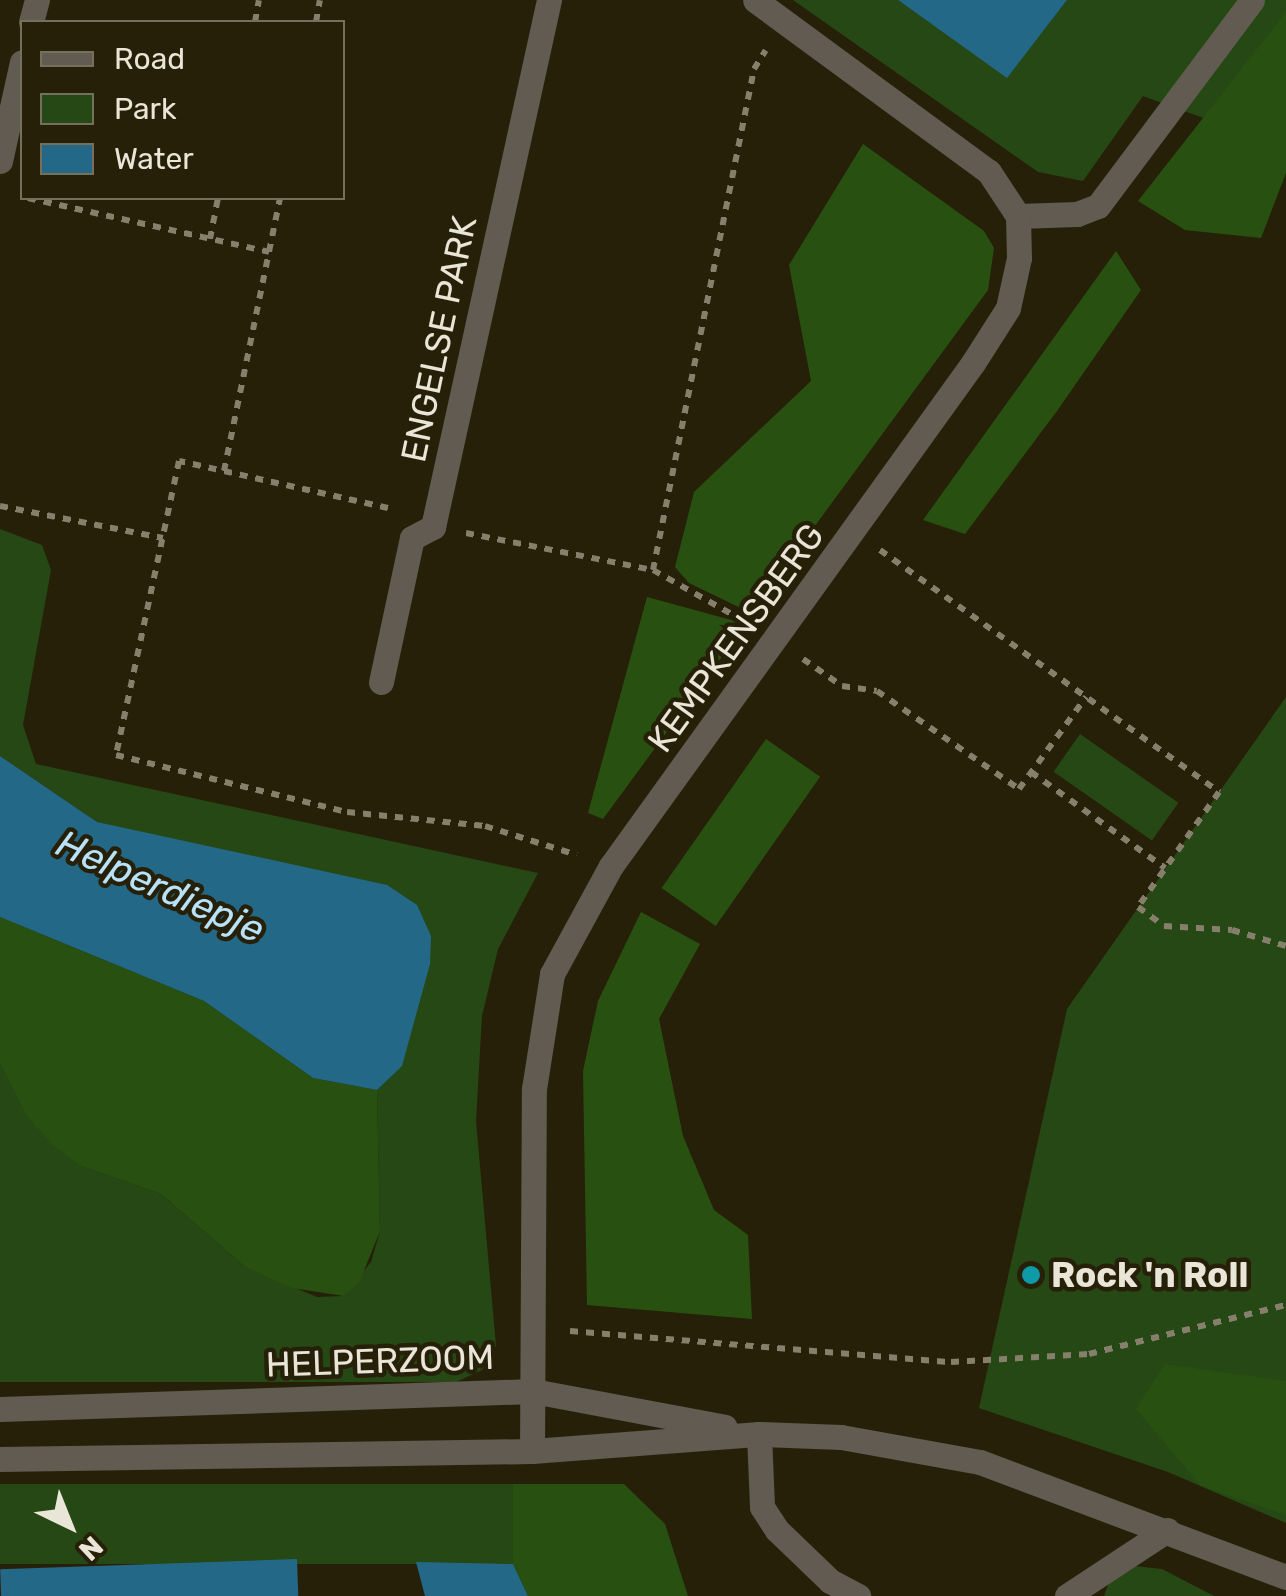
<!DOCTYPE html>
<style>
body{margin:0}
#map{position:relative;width:1286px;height:1596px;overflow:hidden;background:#272009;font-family:Rubik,sans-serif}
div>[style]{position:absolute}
.green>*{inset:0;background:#264815;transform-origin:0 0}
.forest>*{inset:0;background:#285111;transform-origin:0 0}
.water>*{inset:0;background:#246887;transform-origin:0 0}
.path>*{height:6px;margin-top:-3px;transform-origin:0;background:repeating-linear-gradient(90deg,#857f6c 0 8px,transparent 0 16px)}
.service>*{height:25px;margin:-12.5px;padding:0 12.5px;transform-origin:12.5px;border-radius:12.5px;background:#615b51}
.minor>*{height:25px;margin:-12.5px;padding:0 12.5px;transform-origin:12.5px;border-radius:12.5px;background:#615b51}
.tertiary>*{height:25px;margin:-12.5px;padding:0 12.5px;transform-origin:12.5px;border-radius:12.5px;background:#615b51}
.dots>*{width:28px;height:28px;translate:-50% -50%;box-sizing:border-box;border:5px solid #272009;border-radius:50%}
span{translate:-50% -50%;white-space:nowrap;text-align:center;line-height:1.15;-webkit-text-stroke:9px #272009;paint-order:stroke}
.street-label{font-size:35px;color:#e9e5d7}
.poi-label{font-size:35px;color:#e9e5d7;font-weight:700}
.left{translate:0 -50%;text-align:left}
.water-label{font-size:38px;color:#b8e2f9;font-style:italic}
.legend{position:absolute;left:20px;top:20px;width:325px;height:180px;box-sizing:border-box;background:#272009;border:2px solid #756f5b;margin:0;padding:12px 18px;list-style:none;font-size:30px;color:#e9e5d7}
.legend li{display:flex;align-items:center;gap:20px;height:50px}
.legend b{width:50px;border:2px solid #756f5b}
.north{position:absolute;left:20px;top:1476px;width:100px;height:100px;-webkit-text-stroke:8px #272009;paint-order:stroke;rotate:137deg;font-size:28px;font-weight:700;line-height:40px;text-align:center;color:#e9e5d7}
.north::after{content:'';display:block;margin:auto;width:35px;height:45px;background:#e9e5d7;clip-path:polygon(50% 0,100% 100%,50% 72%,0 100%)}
</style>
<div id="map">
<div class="green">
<i style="clip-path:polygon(793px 0,898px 0,1007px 77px,1067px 0,1286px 0,1286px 148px,1143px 96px,1083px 181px,1038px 172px)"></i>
<i style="clip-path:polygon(0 529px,42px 545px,51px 570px,23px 725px,36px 764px,538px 873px,498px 949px,482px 1016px,476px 1121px,496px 1346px,482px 1370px,456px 1382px,0 1382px,0 1063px,81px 1166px,161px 1194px,245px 1267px,317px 1297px,344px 1296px,371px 1262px,380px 1231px,377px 1090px,402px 1065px,223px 852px,97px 822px,0 756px)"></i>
<i style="clip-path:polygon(1286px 697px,1286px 1523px,1168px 1472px,979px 1408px,1067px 1009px)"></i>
<i style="left:1080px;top:734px;width:120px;height:46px;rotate:35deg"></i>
<i style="left:513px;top:1484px;width:80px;height:513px;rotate:90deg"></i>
<i style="clip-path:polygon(1134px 1566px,1162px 1569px,1214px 1596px,1104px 1596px,1112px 1574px)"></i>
</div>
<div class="forest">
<i style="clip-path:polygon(1286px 12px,1286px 173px,1261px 238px,1185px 230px,1138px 201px)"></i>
<i style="clip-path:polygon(863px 144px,984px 231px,994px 248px,988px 290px,751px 613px,689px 583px,675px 567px,694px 492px,811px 381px,789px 265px)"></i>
<i style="clip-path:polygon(1116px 251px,1141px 290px,1057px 411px,965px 534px,923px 520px)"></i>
<i style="clip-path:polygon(647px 597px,746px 624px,603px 819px,588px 813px)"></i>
<i style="left:766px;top:739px;width:66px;height:182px;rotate:35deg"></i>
<i style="clip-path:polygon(641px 912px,700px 944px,659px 1019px,683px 1136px,714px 1210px,748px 1235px,752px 1319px,587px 1305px,583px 1071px,598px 1001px)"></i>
<i style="clip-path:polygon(0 917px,204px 1001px,313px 1078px,377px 1090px,380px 1231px,359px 1283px,344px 1296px,292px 1288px,245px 1267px,161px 1194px,81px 1166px,54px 1146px,27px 1116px,0 1063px)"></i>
<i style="clip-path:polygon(1165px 1364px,1286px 1381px,1286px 1515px,1201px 1486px,1136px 1409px)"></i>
<i style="clip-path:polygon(513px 1484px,624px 1484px,665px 1524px,688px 1596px,528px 1596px,513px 1564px)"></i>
</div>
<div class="water">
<i style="clip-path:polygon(898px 0,1067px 0,1007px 78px)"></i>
<i style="clip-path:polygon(0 756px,97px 822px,387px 885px,417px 905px,431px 936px,430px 964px,402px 1066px,377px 1090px,313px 1078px,204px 1001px,0 917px)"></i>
<i style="left:297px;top:1559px;width:37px;height:297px;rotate:88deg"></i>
<i style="clip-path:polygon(416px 1562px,513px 1564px,528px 1596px,425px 1596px)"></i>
</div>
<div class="path">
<i style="left:255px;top:22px;width:22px;rotate:-80deg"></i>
<i style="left:316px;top:22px;width:22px;rotate:-80deg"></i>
<i style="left:28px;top:198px;width:247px;rotate:12.6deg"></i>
<i style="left:210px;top:239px;width:42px;rotate:-79deg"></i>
<i style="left:224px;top:471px;width:279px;rotate:-78.4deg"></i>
<i style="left:0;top:506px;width:166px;rotate:11.1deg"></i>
<i style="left:388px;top:508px;width:214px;rotate:-167.3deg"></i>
<i style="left:179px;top:461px;width:301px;rotate:102.1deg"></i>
<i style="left:116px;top:755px;width:238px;rotate:13.9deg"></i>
<i style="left:347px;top:812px;width:139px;rotate:5.8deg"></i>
<i style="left:485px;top:826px;width:96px;rotate:17.5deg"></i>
<i style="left:466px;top:533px;width:191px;rotate:11.2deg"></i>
<i style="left:653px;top:570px;width:102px;rotate:29.3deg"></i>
<i style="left:880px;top:550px;width:417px;rotate:35.5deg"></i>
<i style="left:1219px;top:792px;width:141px;rotate:125.2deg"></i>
<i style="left:1138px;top:907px;width:32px;rotate:36deg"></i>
<i style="left:1164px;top:926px;width:68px;rotate:3.4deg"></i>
<i style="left:1232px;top:930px;width:56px;rotate:16.5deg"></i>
<i style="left:653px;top:570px;width:511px;rotate:-78.6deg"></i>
<i style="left:754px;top:69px;width:22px;rotate:-58deg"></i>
<i style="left:803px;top:659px;width:47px;rotate:34.7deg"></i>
<i style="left:842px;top:686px;width:35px;rotate:8deg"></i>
<i style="left:877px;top:691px;width:173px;rotate:34.6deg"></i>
<i style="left:1019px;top:789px;width:114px;rotate:-53.9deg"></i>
<i style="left:1031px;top:772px;width:165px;rotate:35.6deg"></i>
<i style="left:570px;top:1331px;width:382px;rotate:4.7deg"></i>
<i style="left:951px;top:1362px;width:138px;rotate:-3.3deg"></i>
<i style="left:1089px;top:1354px;width:203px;rotate:-14deg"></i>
</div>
<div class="service">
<i style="left:1018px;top:216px;width:59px;rotate:-1.9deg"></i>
<i style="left:1077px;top:214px;width:22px;rotate:-21deg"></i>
<i style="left:1098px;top:206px;width:257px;rotate:-53.2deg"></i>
<i style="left:759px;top:1434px;width:73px;rotate:87.6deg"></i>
<i style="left:762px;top:1507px;width:27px;rotate:57deg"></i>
<i style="left:777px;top:1530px;width:74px;rotate:43.9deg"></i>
<i style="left:830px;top:1581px;width:32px;rotate:28deg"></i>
<i style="left:1067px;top:1596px;width:120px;rotate:-33.4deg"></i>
</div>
<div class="minor">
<i style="left:31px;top:22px;width:23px;rotate:-75deg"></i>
<i style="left:0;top:161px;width:101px;rotate:-77.5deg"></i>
<i style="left:381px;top:682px;width:147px;rotate:-77.9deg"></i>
<i style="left:412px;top:538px;width:24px;rotate:-28deg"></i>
<i style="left:433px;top:527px;width:540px;rotate:-77.59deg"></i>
<i style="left:532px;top:1451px;width:362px;rotate:-89.7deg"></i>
<i style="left:534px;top:1089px;width:116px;rotate:-81.1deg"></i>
<i style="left:552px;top:974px;width:123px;rotate:-61.4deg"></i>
<i style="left:611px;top:866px;width:620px;rotate:-54.26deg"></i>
<i style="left:973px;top:363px;width:65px;rotate:-57.5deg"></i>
<i style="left:1008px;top:308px;width:51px;rotate:-77.6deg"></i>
<i style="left:1019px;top:258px;width:42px;rotate:-91.4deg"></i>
<i style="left:1018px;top:216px;width:53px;rotate:-123.4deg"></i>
<i style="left:989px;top:172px;width:290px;rotate:-143.7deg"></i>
</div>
<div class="tertiary">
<i style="left:0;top:1409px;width:533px;rotate:-1.93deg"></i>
<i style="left:533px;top:1391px;width:195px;rotate:10.6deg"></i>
<i style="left:0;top:1459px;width:532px;rotate:-0.86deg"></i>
<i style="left:532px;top:1451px;width:228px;rotate:-4.3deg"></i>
<i style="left:759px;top:1434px;width:82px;rotate:2.1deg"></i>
<i style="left:841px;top:1437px;width:141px;rotate:10.2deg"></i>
<i style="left:980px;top:1462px;width:327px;rotate:20.6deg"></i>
</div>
<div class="dots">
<i style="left:1031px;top:1275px;background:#0f9aa8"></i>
</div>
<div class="street-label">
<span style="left:439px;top:339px;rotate:-78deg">ENGELSE PARK</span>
<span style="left:736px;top:638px;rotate:-54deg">KEMPKENSBERG</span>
<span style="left:380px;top:1361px;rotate:-2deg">HELPERZOOM</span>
</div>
<div class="poi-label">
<span class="left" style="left:1051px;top:1275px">Rock 'n Roll</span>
</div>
<div class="water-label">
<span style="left:160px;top:887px;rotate:24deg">Helperdiepje</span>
</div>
<ul class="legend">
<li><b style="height:12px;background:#615b51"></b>Road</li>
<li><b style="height:28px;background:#264815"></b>Park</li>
<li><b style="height:28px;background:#246887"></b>Water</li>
</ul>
<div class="north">N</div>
</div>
